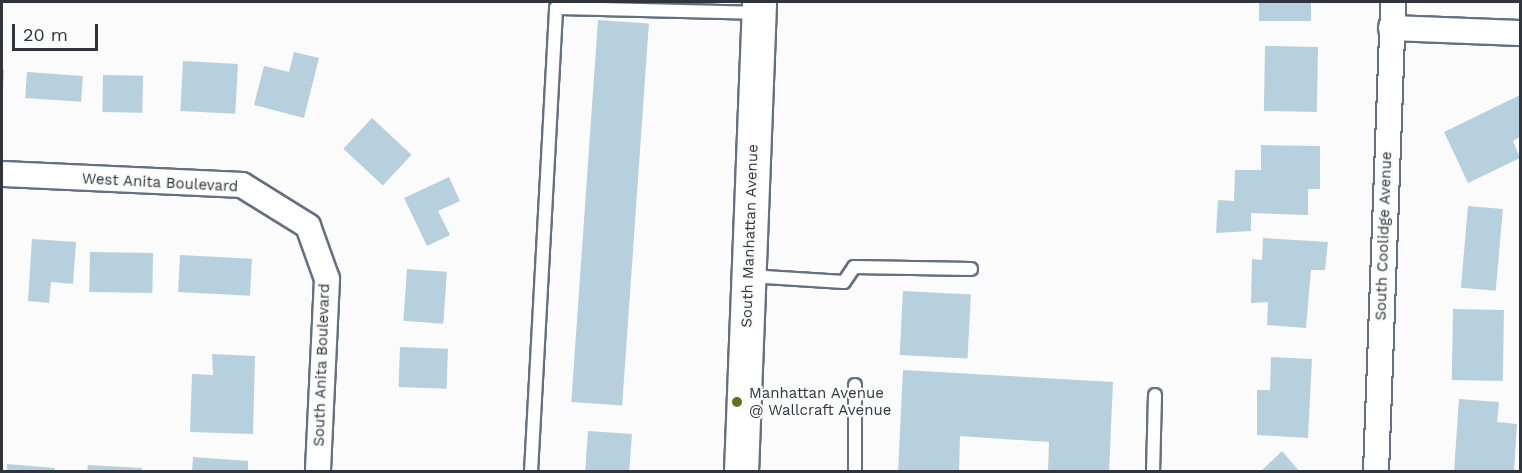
<!DOCTYPE html>
<style>
body{margin:0}
#map{position:relative;width:1522px;height:473px;overflow:hidden;background:#fbfbfb;font-family:"Work Sans",sans-serif}
div>[style]{position:absolute}
.building>*{inset:0;background:#b7d0de;transform-origin:0 0}
.roads{filter:drop-shadow(2px 0 #647083) drop-shadow(-2px 0 #647083) drop-shadow(0 2px #647083) drop-shadow(0 -2px #647083)}
.lane>*{height:12px;margin:-6px;padding:0 6px;transform-origin:6px;border-radius:6px;background:#fff}
.street>*{height:24px;margin:-12px;padding:0 12px;transform-origin:12px;border-radius:12px;background:#fff}
.secondary>*{height:33px;margin:-16.5px;padding:0 16.5px;transform-origin:16.5px;border-radius:16.5px;background:#fff}
.dots>*{width:16px;height:16px;translate:-50% -50%;box-sizing:border-box;border:3px solid #fbfbfb;border-radius:50%}
span{translate:-50% -50%;white-space:nowrap;text-align:center;line-height:1.15;-webkit-text-stroke:4.5px #fbfbfb;paint-order:stroke}
.street-label{font-size:15px;color:#30353d}
.poi-label{font-size:15px;color:#30353d}
.left{translate:0 -50%;text-align:left}
.frame{position:absolute;inset:0;border:3px solid #30353d;pointer-events:none}
.scale{position:absolute;left:12px;top:24px;width:86px;height:27px;box-sizing:border-box;border:3px solid #30353d;border-top:0;padding-left:8px;font-size:18px;line-height:21px;white-space:nowrap;color:#30353d;-webkit-text-stroke:4px #fbfbfb;paint-order:stroke}
</style>
<div id="map">
<div class="building">
<i style="left:1259px;top:2px;width:52px;height:19px"></i>
<i style="left:598px;top:20px;width:51px;height:383px;rotate:4deg"></i>
<i style="left:1265px;top:46px;width:53px;height:65px;rotate:1deg"></i>
<i style="clip-path:polygon(294px 52px,319px 58px,304px 118px,254px 105px,264px 66px,289px 72px)"></i>
<i style="left:183px;top:61px;width:55px;height:50px;rotate:3deg"></i>
<i style="clip-path:polygon(2px 70px,4px 70px,3px 89px,2px 89px)"></i>
<i style="left:27px;top:72px;width:56px;height:26px;rotate:4deg"></i>
<i style="left:103px;top:75px;width:40px;height:37px;rotate:1deg"></i>
<i style="clip-path:polygon(1520px 95px,1520px 137px,1513px 141px,1520px 158px,1468px 183px,1444px 132px)"></i>
<i style="left:372px;top:118px;width:54px;height:42px;rotate:43deg"></i>
<i style="clip-path:polygon(1261px 145px,1320px 146px,1320px 189px,1308px 189px,1308px 215px,1251px 213px,1251px 231px,1216px 233px,1218px 200px,1234px 201px,1235px 170px,1261px 170px)"></i>
<i style="clip-path:polygon(449px 177px,460px 201px,438px 211px,450px 235px,427px 246px,404px 198px)"></i>
<i style="left:1468px;top:206px;width:35px;height:82px;rotate:5deg"></i>
<i style="clip-path:polygon(1263px 238px,1328px 242px,1325px 270px,1311px 270px,1306px 328px,1267px 325px,1268px 302px,1251px 303px,1252px 259px,1262px 260px)"></i>
<i style="clip-path:polygon(32px 239px,76px 242px,73px 284px,51px 282px,49px 303px,28px 301px)"></i>
<i style="left:90px;top:252px;width:63px;height:40px;rotate:1deg"></i>
<i style="left:180px;top:255px;width:72px;height:37px;rotate:3deg"></i>
<i style="left:407px;top:269px;width:40px;height:52px;rotate:4deg"></i>
<i style="left:903px;top:291px;width:68px;height:64px;rotate:3deg"></i>
<i style="left:1453px;top:309px;width:51px;height:71px;rotate:1deg"></i>
<i style="left:400px;top:347px;width:48px;height:40px;rotate:2deg"></i>
<i style="clip-path:polygon(212px 354px,255px 356px,253px 434px,190px 432px,192px 374px,213px 375px)"></i>
<i style="clip-path:polygon(1271px 357px,1312px 359px,1308px 438px,1257px 435px,1257px 390px,1270px 390px)"></i>
<i style="clip-path:polygon(903px 370px,1113px 382px,1109px 472px,1048px 472px,1049px 442px,960px 436px,959px 472px,898px 472px)"></i>
<i style="clip-path:polygon(1459px 399px,1499px 402px,1497px 422px,1517px 424px,1514px 472px,1454px 472px)"></i>
<i style="left:588px;top:431px;width:44px;height:41px;rotate:4deg"></i>
<i style="clip-path:polygon(1282px 451px,1300px 472px,1260px 472px)"></i>
<i style="clip-path:polygon(193px 457px,248px 461px,248px 472px,192px 472px)"></i>
<i style="clip-path:polygon(7px 464px,55px 468px,55px 472px,7px 472px)"></i>
<i style="clip-path:polygon(88px 465px,142px 468px,142px 472px,87px 472px)"></i>
</div>
<div class="roads">
<div class="lane">
<i style="left:749px;top:276px;width:95px;rotate:3.6deg"></i>
<i style="left:844px;top:282px;width:18px;rotate:-56deg"></i>
<i style="left:854px;top:267px;width:117px;rotate:1deg"></i>
<i style="left:531px;top:472px;width:465px;rotate:-86.9deg"></i>
<i style="left:556px;top:8px;width:201px;rotate:1.4deg"></i>
<i style="left:855px;top:472px;width:87px;rotate:-90deg"></i>
<i style="left:1153px;top:472px;width:77px;rotate:-88.5deg"></i>
</div>
<div class="street">
<i style="left:1391px;top:28px;width:129px;rotate:2.2deg"></i>
<i style="left:2px;top:174px;width:240px;rotate:2.6deg"></i>
<i style="left:242px;top:185px;width:78px;rotate:31.8deg"></i>
<i style="left:308px;top:226px;width:56px;rotate:70.3deg"></i>
<i style="left:327px;top:279px;width:193px;rotate:92.7deg"></i>
<i style="left:1376px;top:472px;width:470px;rotate:-87.9deg"></i>
</div>
<div class="secondary">
<i style="left:741px;top:472px;width:470px;rotate:-87.8deg"></i>
</div>
</div>
<div class="dots">
<i style="left:737px;top:402px;background:#61711e"></i>
</div>
<div class="street-label">
<span style="left:160px;top:183px;rotate:3deg">West Anita Boulevard</span>
<span style="left:750px;top:236px;rotate:-88deg">South Manhattan Avenue</span>
<span style="left:1384px;top:236px;rotate:-88deg">South Coolidge Avenue</span>
<span style="left:322px;top:365px;rotate:-88deg">South Anita Boulevard</span>
</div>
<div class="poi-label">
<span class="left" style="left:749px;top:402px">Manhattan Avenue<br>@ Wallcraft Avenue</span>
</div>
<div class="frame"></div>
<div class="scale">20 m</div>
</div>
